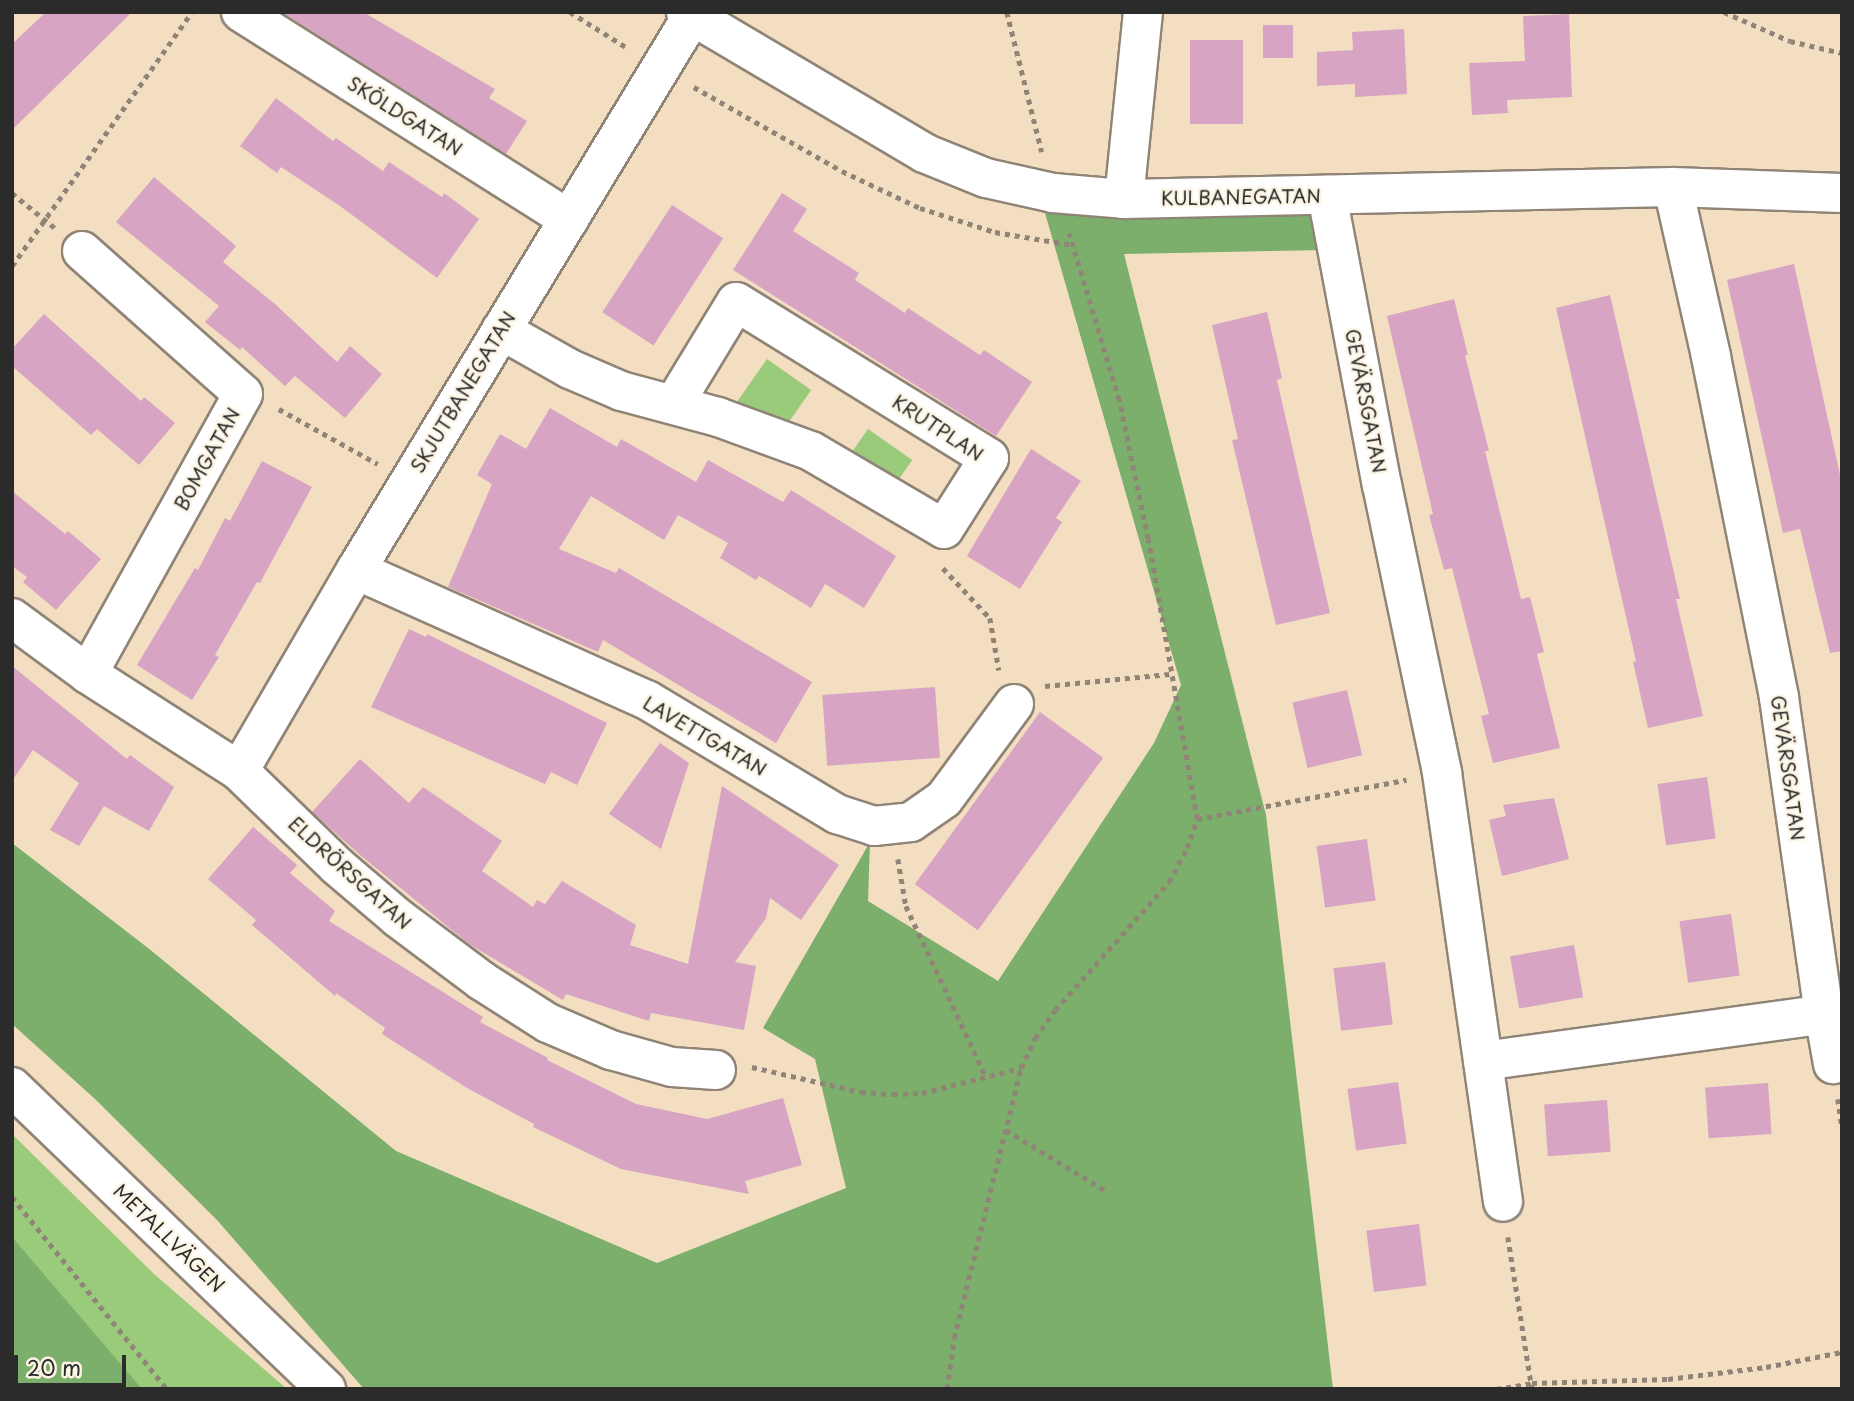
<!DOCTYPE html>
<meta charset="utf-8">
<style>
body{margin:0}
#map{position:relative;width:1854px;height:1401px;overflow:hidden;background:#f3dec1;font-family:"Playpen Sans",sans-serif}
div>[style]{position:absolute}
.green>*{inset:0;background:#9acb7b;transform-origin:0 0}
.forest>*{inset:0;background:#7baf6b}
.building>*{inset:0;background:#d7a4c3;transform-origin:0 0}
.path>*{height:4.5px;margin-top:-2.25px;transform-origin:0;background:repeating-linear-gradient(90deg,#8f8476 0 5px,transparent 0 10px)}
.roads{filter:drop-shadow(2px 0 #8f8476) drop-shadow(-2px 0 #8f8476) drop-shadow(0 2px #8f8476) drop-shadow(0 -2px #8f8476)}
.street>*{height:38px;margin:-19px;padding:0 19px;transform-origin:19px;border-radius:19px;background:#fff}
.primary>*{height:38px;margin:-19px;padding:0 19px;transform-origin:19px;border-radius:19px;background:#fff}
span{translate:-50% -50%;white-space:nowrap;text-align:center;line-height:1.15;-webkit-text-stroke:5px #fcf5e5;paint-order:stroke}
.street-label{font-size:19px;color:#2b2b2b}
.frame{position:absolute;inset:0;border:14px solid #2b2b2b;pointer-events:none}
.scale{position:absolute;left:14px;top:1355px;width:112px;height:32px;box-sizing:border-box;border:4px solid #2b2b2b;border-top:0;padding-left:9px;font-size:21px;line-height:24px;white-space:nowrap;color:#2b2b2b;-webkit-text-stroke:5px #fcf5e5;paint-order:stroke}
</style>
<div id="map">
<div class="green">
<i style="left:767px;top:359px;width:54px;height:54px;rotate:35deg"></i>
<i style="left:868px;top:429px;width:54px;height:39px;rotate:35deg"></i>
<i style="clip-path:polygon(12px 1134px,153px 1273px,287px 1389px,136px 1389px,12px 1238px)"></i>
</div>
<div class="forest">
<i style="clip-path:polygon(1043px 206px,1311px 206px,1324px 250px,1124px 254px,1266px 815px,1333px 1389px,364px 1389px,217px 1220px,95px 1099px,12px 1024px,12px 843px,148px 948px,396px 1151px,657px 1263px,846px 1188px,815px 1059px,763px 1028px,870px 842px,868px 901px,998px 981px,1154px 743px,1181px 685px)"></i>
<i style="clip-path:polygon(12px 1237px,142px 1389px,12px 1389px)"></i>
</div>
<div class="building">
<i style="clip-path:polygon(46px 12px,132px 12px,12px 130px,12px 44px)"></i>
<i style="clip-path:polygon(282px 12px,363px 12px,495px 89px,489px 98px,527px 121px,506px 154px)"></i>
<i style="clip-path:polygon(1569px 14px,1572px 97px,1507px 100px,1508px 113px,1472px 115px,1469px 63px,1525px 61px,1523px 16px)"></i>
<i style="left:1263px;top:25px;width:30px;height:33px"></i>
<i style="clip-path:polygon(1404px 29px,1407px 94px,1355px 97px,1355px 84px,1317px 86px,1317px 52px,1353px 50px,1352px 32px)"></i>
<i style="left:1190px;top:40px;width:53px;height:84px"></i>
<i style="clip-path:polygon(276px 98px,333px 141px,336px 138px,383px 171px,389px 162px,442px 197px,444px 193px,479px 219px,437px 278px,340px 206px,281px 167px,277px 173px,240px 146px)"></i>
<i style="clip-path:polygon(154px 177px,236px 246px,223px 262px,275px 304px,337px 362px,350px 346px,382px 374px,345px 418px,295px 376px,285px 386px,242px 347px,240px 350px,205px 322px,219px 306px,116px 222px)"></i>
<i style="clip-path:polygon(782px 193px,807px 209px,793px 231px,859px 273px,855px 280px,905px 313px,908px 308px,980px 355px,984px 350px,1032px 382px,996px 436px,733px 270px)"></i>
<i style="left:672px;top:205px;width:61px;height:128px;rotate:33deg"></i>
<i style="clip-path:polygon(1794px 264px,1842px 484px,1842px 651px,1830px 653px,1800px 529px,1783px 533px,1727px 280px)"></i>
<i style="clip-path:polygon(1610px 295px,1680px 599px,1676px 599px,1703px 716px,1648px 728px,1633px 662px,1636px 661px,1556px 308px)"></i>
<i style="clip-path:polygon(1454px 299px,1468px 355px,1465px 355px,1489px 451px,1485px 451px,1521px 599px,1530px 597px,1544px 652px,1537px 654px,1560px 748px,1493px 763px,1481px 716px,1489px 714px,1452px 568px,1444px 570px,1429px 515px,1433px 514px,1387px 316px)"></i>
<i style="clip-path:polygon(1267px 312px,1282px 378px,1277px 380px,1330px 613px,1276px 625px,1232px 440px,1238px 439px,1212px 325px)"></i>
<i style="clip-path:polygon(44px 314px,141px 401px,144px 397px,175px 423px,139px 465px,97px 429px,91px 435px,12px 366px,12px 349px)"></i>
<i style="clip-path:polygon(550px 408px,617px 447px,621px 439px,696px 482px,708px 460px,783px 502px,791px 490px,896px 556px,864px 608px,825px 584px,811px 608px,759px 576px,756px 580px,720px 558px,728px 543px,678px 515px,664px 540px,591px 496px,559px 549px,616px 573px,619px 568px,812px 682px,776px 743px,603px 640px,598px 652px,448px 587px,492px 484px,477px 475px,500px 434px,526px 449px)"></i>
<i style="clip-path:polygon(1031px 449px,1081px 481px,1056px 518px,1062px 522px,1020px 589px,967px 556px)"></i>
<i style="clip-path:polygon(262px 461px,312px 487px,260px 583px,257px 582px,215px 655px,219px 657px,192px 700px,137px 665px,195px 568px,198px 570px,225px 518px,230px 521px)"></i>
<i style="clip-path:polygon(12px 491px,65px 534px,68px 531px,101px 559px,56px 610px,23px 582px,27px 577px,12px 566px)"></i>
<i style="clip-path:polygon(409px 629px,426px 637px,427px 634px,607px 723px,577px 785px,551px 772px,545px 784px,371px 707px)"></i>
<i style="clip-path:polygon(12px 666px,127px 759px,130px 755px,174px 787px,149px 831px,104px 806px,79px 846px,50px 830px,79px 783px,33px 750px,12px 781px)"></i>
<i style="left:935px;top:687px;width:71px;height:113px;rotate:86deg"></i>
<i style="left:1347px;top:690px;width:67px;height:56px;rotate:77deg"></i>
<i style="left:1040px;top:712px;width:78px;height:213px;rotate:36deg"></i>
<i style="clip-path:polygon(660px 743px,689px 763px,661px 849px,609px 814px)"></i>
<i style="clip-path:polygon(360px 759px,409px 803px,423px 787px,502px 841px,482px 871px,533px 907px,537px 900px,545px 904px,562px 881px,636px 925px,630px 945px,688px 964px,722px 786px,839px 865px,801px 920px,770px 898px,766px 918px,735px 962px,756px 966px,744px 1030px,651px 1013px,649px 1021px,566px 994px,563px 1000px,469px 944px,360px 855px,312px 812px)"></i>
<i style="left:1707px;top:777px;width:62px;height:50px;rotate:82deg"></i>
<i style="clip-path:polygon(1554px 798px,1569px 859px,1502px 876px,1489px 820px,1506px 816px,1503px 805px)"></i>
<i style="clip-path:polygon(253px 827px,297px 865px,290px 873px,335px 911px,329px 921px,483px 1017px,480px 1022px,548px 1058px,547px 1060px,636px 1104px,707px 1119px,783px 1098px,802px 1165px,745px 1181px,749px 1194px,621px 1169px,533px 1127px,534px 1124px,467px 1088px,382px 1034px,385px 1028px,336px 993px,335px 996px,252px 925px,256px 920px,208px 879px)"></i>
<i style="left:1367px;top:839px;width:62px;height:51px;rotate:82deg"></i>
<i style="left:1731px;top:914px;width:62px;height:52px;rotate:82deg"></i>
<i style="left:1574px;top:945px;width:53px;height:65px;rotate:80deg"></i>
<i style="left:1385px;top:962px;width:63px;height:52px;rotate:83deg"></i>
<i style="left:1398px;top:1082px;width:62px;height:51px;rotate:82deg"></i>
<i style="left:1768px;top:1083px;width:51px;height:63px;rotate:86deg"></i>
<i style="left:1607px;top:1100px;width:52px;height:63px;rotate:86deg"></i>
<i style="left:1419px;top:1224px;width:62px;height:53px;rotate:83deg"></i>
</div>
<div class="path">
<i style="left:570px;top:12px;width:70px;rotate:32.1deg"></i>
<i style="left:1007px;top:12px;width:144px;rotate:76deg"></i>
<i style="left:1724px;top:12px;width:72px;rotate:23.7deg"></i>
<i style="left:1790px;top:41px;width:53px;rotate:13deg"></i>
<i style="left:694px;top:87px;width:170px;rotate:29.6deg"></i>
<i style="left:842px;top:171px;width:86px;rotate:25.4deg"></i>
<i style="left:920px;top:208px;width:79px;rotate:17.7deg"></i>
<i style="left:995px;top:232px;width:79px;rotate:9.5deg"></i>
<i style="left:12px;top:193px;width:55px;rotate:39.1deg"></i>
<i style="left:12px;top:266px;width:311px;rotate:-54.7deg"></i>
<i style="left:279px;top:409px;width:113px;rotate:29.1deg"></i>
<i style="left:943px;top:568px;width:69px;rotate:46.8deg"></i>
<i style="left:990px;top:618px;width:53px;rotate:80.2deg"></i>
<i style="left:1045px;top:686px;width:125px;rotate:-5.5deg"></i>
<i style="left:1197px;top:819px;width:213px;rotate:-10.6deg"></i>
<i style="left:898px;top:859px;width:48px;rotate:80.3deg"></i>
<i style="left:906px;top:906px;width:189px;rotate:64.9deg"></i>
<i style="left:752px;top:1067px;width:112px;rotate:12.9deg"></i>
<i style="left:861px;top:1092px;width:32px;rotate:4deg"></i>
<i style="left:893px;top:1094px;width:29px;rotate:-2deg"></i>
<i style="left:922px;top:1093px;width:102px;rotate:-14.2deg"></i>
<i style="left:1838px;top:1099px;width:27px;rotate:82deg"></i>
<i style="left:1006px;top:1130px;width:117px;rotate:31.4deg"></i>
<i style="left:12px;top:1197px;width:247px;rotate:51.1deg"></i>
<i style="left:1508px;top:1237px;width:154px;rotate:81deg"></i>
<i style="left:947px;top:1389px;width:51px;rotate:-82.2deg"></i>
<i style="left:954px;top:1338px;width:278px;rotate:-76.1deg"></i>
<i style="left:1021px;top:1068px;width:33px;rotate:-65deg"></i>
<i style="left:1035px;top:1038px;width:34px;rotate:-54deg"></i>
<i style="left:1055px;top:1010px;width:171px;rotate:-48.3deg"></i>
<i style="left:1169px;top:882px;width:38px;rotate:-62deg"></i>
<i style="left:1187px;top:848px;width:31px;rotate:-71deg"></i>
<i style="left:1197px;top:819px;width:284px;rotate:-99.9deg"></i>
<i style="left:1148px;top:539px;width:142px;rotate:-101.8deg"></i>
<i style="left:1119px;top:400px;width:174px;rotate:-106.7deg"></i>
<i style="left:1496px;top:1389px;width:36px;rotate:-9deg"></i>
<i style="left:1532px;top:1383px;width:136px;rotate:-1.7deg"></i>
<i style="left:1668px;top:1379px;width:99px;rotate:-7deg"></i>
<i style="left:1766px;top:1367px;width:77px;rotate:-11.2deg"></i>
</div>
<div class="roads">
<div class="street">
<i style="left:241px;top:12px;width:388px;rotate:32.3deg"></i>
<i style="left:686px;top:12px;width:277px;rotate:30.6deg"></i>
<i style="left:924px;top:153px;width:67px;rotate:22deg"></i>
<i style="left:986px;top:178px;width:69px;rotate:12.6deg"></i>
<i style="left:1053px;top:193px;width:71px;rotate:4.8deg"></i>
<i style="left:1124px;top:199px;width:549px;rotate:-1.25deg"></i>
<i style="left:1673px;top:187px;width:169px;rotate:2deg"></i>
<i style="left:1327px;top:195px;width:295px;rotate:79.3deg"></i>
<i style="left:1382px;top:485px;width:294px;rotate:78.2deg"></i>
<i style="left:1442px;top:773px;width:433px;rotate:81.9deg"></i>
<i style="left:1124px;top:199px;width:188px;rotate:-84.2deg"></i>
<i style="left:82px;top:251px;width:215px;rotate:41.6deg"></i>
<i style="left:243px;top:394px;width:320px;rotate:119deg"></i>
<i style="left:501px;top:330px;width:79px;rotate:29.5deg"></i>
<i style="left:570px;top:369px;width:56px;rotate:23.3deg"></i>
<i style="left:621px;top:391px;width:100px;rotate:15deg"></i>
<i style="left:718px;top:417px;width:99px;rotate:20.1deg"></i>
<i style="left:811px;top:451px;width:154px;rotate:30.4deg"></i>
<i style="left:944px;top:529px;width:84px;rotate:-57.6deg"></i>
<i style="left:989px;top:458px;width:297px;rotate:-148.3deg"></i>
<i style="left:736px;top:302px;width:119px;rotate:121.3deg"></i>
<i style="left:356px;top:570px;width:319px;rotate:24.1deg"></i>
<i style="left:647px;top:700px;width:222px;rotate:31deg"></i>
<i style="left:837px;top:814px;width:39px;rotate:18deg"></i>
<i style="left:874px;top:826px;width:37px;rotate:-6deg"></i>
<i style="left:911px;top:822px;width:40px;rotate:-34.9deg"></i>
<i style="left:944px;top:799px;width:118px;rotate:-53.6deg"></i>
<i style="left:12px;top:618px;width:94px;rotate:36.4deg"></i>
<i style="left:88px;top:674px;width:179px;rotate:32.7deg"></i>
<i style="left:239px;top:771px;width:136px;rotate:44.1deg"></i>
<i style="left:337px;top:866px;width:80px;rotate:40.4deg"></i>
<i style="left:398px;top:918px;width:105px;rotate:36.9deg"></i>
<i style="left:482px;top:981px;width:78px;rotate:32.5deg"></i>
<i style="left:548px;top:1023px;width:69px;rotate:23.2deg"></i>
<i style="left:611px;top:1050px;width:63px;rotate:15.6deg"></i>
<i style="left:672px;top:1067px;width:44px;rotate:3.9deg"></i>
<i style="left:239px;top:771px;width:233px;rotate:-59.8deg"></i>
<i style="left:356px;top:570px;width:648px;rotate:-58.76deg"></i>
<i style="left:1824px;top:1014px;width:51px;rotate:79.8deg"></i>
<i style="left:1483px;top:1061px;width:344px;rotate:-7.8deg"></i>
<i style="left:1824px;top:1014px;width:320px;rotate:-98.1deg"></i>
<i style="left:1779px;top:697px;width:348px;rotate:-101.3deg"></i>
<i style="left:1711px;top:356px;width:173px;rotate:-102.7deg"></i>
</div>
<div class="primary">
<i style="left:12px;top:1087px;width:436px;rotate:43.9deg"></i>
</div>
</div>
<div class="street-label">
<span style="left:405px;top:116px;rotate:32deg">SKÖLDGATAN</span>
<span style="left:1241px;top:197px;rotate:-1deg">KULBANEGATAN</span>
<span style="left:463px;top:392px;rotate:-59deg">SKJUTBANEGATAN</span>
<span style="left:1366px;top:401px;rotate:79deg">GEVÄRSGATAN</span>
<span style="left:938px;top:428px;rotate:33deg">KRUTPLAN</span>
<span style="left:207px;top:459px;rotate:-61deg">BOMGATAN</span>
<span style="left:705px;top:736px;rotate:30deg">LAVETTGATAN</span>
<span style="left:1788px;top:768px;rotate:82deg">GEVÄRSGATAN</span>
<span style="left:350px;top:873px;rotate:42deg">ELDRÖRSGATAN</span>
<span style="left:169px;top:1238px;rotate:44deg">METALLVÄGEN</span>
</div>
<div class="frame"></div>
<div class="scale">20 m</div>
</div>
